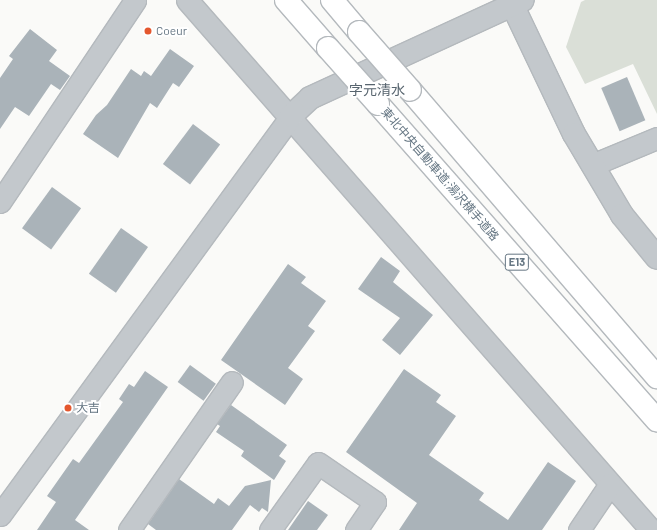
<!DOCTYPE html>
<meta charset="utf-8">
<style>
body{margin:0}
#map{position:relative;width:657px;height:530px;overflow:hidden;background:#fafaf8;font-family:Barlow,"Noto Sans JP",sans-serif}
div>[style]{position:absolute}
.green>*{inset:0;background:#dadfd7}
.building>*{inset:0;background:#aab3b9;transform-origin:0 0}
.roads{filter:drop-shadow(1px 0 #b4b9bd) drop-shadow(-1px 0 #b4b9bd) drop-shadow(0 1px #b4b9bd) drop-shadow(0 -1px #b4b9bd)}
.minor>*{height:21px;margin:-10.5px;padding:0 10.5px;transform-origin:10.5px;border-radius:10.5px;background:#c3c8cc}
.tertiary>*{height:22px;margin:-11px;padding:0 11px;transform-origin:11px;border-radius:11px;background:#c3c8cc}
.motorway>*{height:22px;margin:-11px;padding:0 11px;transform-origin:11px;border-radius:11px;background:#fff}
.bridges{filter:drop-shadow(1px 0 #b4b9bd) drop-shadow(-1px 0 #b4b9bd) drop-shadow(0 1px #b4b9bd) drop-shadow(0 -1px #b4b9bd)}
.motorway-bridge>*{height:22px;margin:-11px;padding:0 11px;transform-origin:11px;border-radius:11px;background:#fff}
.dots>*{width:11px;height:11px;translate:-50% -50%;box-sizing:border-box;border:2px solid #fff;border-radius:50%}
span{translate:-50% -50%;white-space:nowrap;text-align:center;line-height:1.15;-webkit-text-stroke:4px #fff;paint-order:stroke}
.shield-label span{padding:1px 3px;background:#fff;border:1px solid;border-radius:3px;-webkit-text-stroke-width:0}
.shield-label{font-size:11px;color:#657683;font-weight:700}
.poi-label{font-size:12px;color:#657683}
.left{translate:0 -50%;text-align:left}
.street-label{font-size:12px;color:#657683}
.quarter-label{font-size:14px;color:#57646e}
</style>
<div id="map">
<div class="green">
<i style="clip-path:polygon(585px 0,657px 0,657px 114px,633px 64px,585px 84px,566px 47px,581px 2px)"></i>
</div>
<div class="building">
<i style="clip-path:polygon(30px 29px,57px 50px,49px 61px,70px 76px,60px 90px,51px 84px,29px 116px,15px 107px,0 129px,0 78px,13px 59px,9px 56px)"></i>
<i style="clip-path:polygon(170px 49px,194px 66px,179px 87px,173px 83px,157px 108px,150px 103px,118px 158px,83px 134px,96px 115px,107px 105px,131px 69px,141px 76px,144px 71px,151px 76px)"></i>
<i style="left:627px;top:77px;width:47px;height:28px;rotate:67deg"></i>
<i style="left:193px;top:124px;width:34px;height:50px;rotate:37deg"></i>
<i style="left:52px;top:187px;width:36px;height:51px;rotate:36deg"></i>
<i style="left:121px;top:228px;width:33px;height:56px;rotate:35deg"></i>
<i style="clip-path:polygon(381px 257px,400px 271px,393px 282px,433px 315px,400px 355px,382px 340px,400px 318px,358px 289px)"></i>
<i style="clip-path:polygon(288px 264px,306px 277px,301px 283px,326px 301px,308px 326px,315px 331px,288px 368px,303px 379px,285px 405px,221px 360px)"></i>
<i style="left:190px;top:365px;width:32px;height:21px;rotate:36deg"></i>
<i style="clip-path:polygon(404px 369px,441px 395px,436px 402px,456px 416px,429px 455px,484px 493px,479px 500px,508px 520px,548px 462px,576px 481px,542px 530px,399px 530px,417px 503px,346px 452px)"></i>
<i style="clip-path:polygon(145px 371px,168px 387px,75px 520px,89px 530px,37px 530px,56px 502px,47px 496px,73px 459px,79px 463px,123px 402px,119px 399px,129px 384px,134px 387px)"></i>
<i style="clip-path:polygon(231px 405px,287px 445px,279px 456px,286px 461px,274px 480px,241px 456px,244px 451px,216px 432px,220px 426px,217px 424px)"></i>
<i style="clip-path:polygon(179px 479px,214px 504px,218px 498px,229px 506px,245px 486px,271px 480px,268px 512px,262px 508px,259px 512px,250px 505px,232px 530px,156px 530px,148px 524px)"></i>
<i style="clip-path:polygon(308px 501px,328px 515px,317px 530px,288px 530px)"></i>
</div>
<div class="roads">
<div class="minor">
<i style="left:187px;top:0;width:704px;rotate:48.8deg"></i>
<i style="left:592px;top:165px;width:70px;rotate:-22.6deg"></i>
<i style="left:0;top:202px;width:243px;rotate:-56.2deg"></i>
<i style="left:0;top:515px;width:494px;rotate:-53.9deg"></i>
<i style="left:129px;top:530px;width:180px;rotate:-55.2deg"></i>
<i style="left:270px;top:530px;width:82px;rotate:-54.4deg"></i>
<i style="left:318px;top:463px;width:69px;rotate:34.4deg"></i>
<i style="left:375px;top:502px;width:34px;rotate:124deg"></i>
<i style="left:579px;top:530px;width:55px;rotate:-56deg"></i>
</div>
<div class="tertiary">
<i style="left:510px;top:0;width:148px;rotate:64.5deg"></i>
<i style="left:574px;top:134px;width:94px;rotate:59.3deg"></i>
<i style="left:622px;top:215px;width:55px;rotate:50.9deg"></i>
<i style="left:291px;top:116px;width:26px;rotate:-43deg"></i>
<i style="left:310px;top:98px;width:234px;rotate:-24.7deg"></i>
</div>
<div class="motorway">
<i style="left:286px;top:0;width:64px;rotate:48.8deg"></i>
<i style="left:332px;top:0;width:42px;rotate:49.8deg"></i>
<i style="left:410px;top:90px;width:379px;rotate:49.3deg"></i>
<i style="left:378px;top:104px;width:422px;rotate:48.6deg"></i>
</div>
</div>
<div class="bridges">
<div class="motorway-bridge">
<i style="left:359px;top:32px;width:77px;rotate:48.7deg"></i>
<i style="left:328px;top:48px;width:75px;rotate:48.2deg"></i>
</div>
</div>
<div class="dots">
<i style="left:148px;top:31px;background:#e4572e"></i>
<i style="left:68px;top:408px;background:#e4572e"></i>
</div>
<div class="shield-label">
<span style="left:517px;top:262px">E13</span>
</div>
<div class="poi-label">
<span class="left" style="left:156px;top:31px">Coeur</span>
<span class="left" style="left:76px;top:408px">大吉</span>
</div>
<div class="street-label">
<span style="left:440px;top:174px;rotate:49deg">東北中央自動車道;湯沢横手道路</span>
</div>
<div class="quarter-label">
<span style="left:377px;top:90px">字元清水</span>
</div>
</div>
